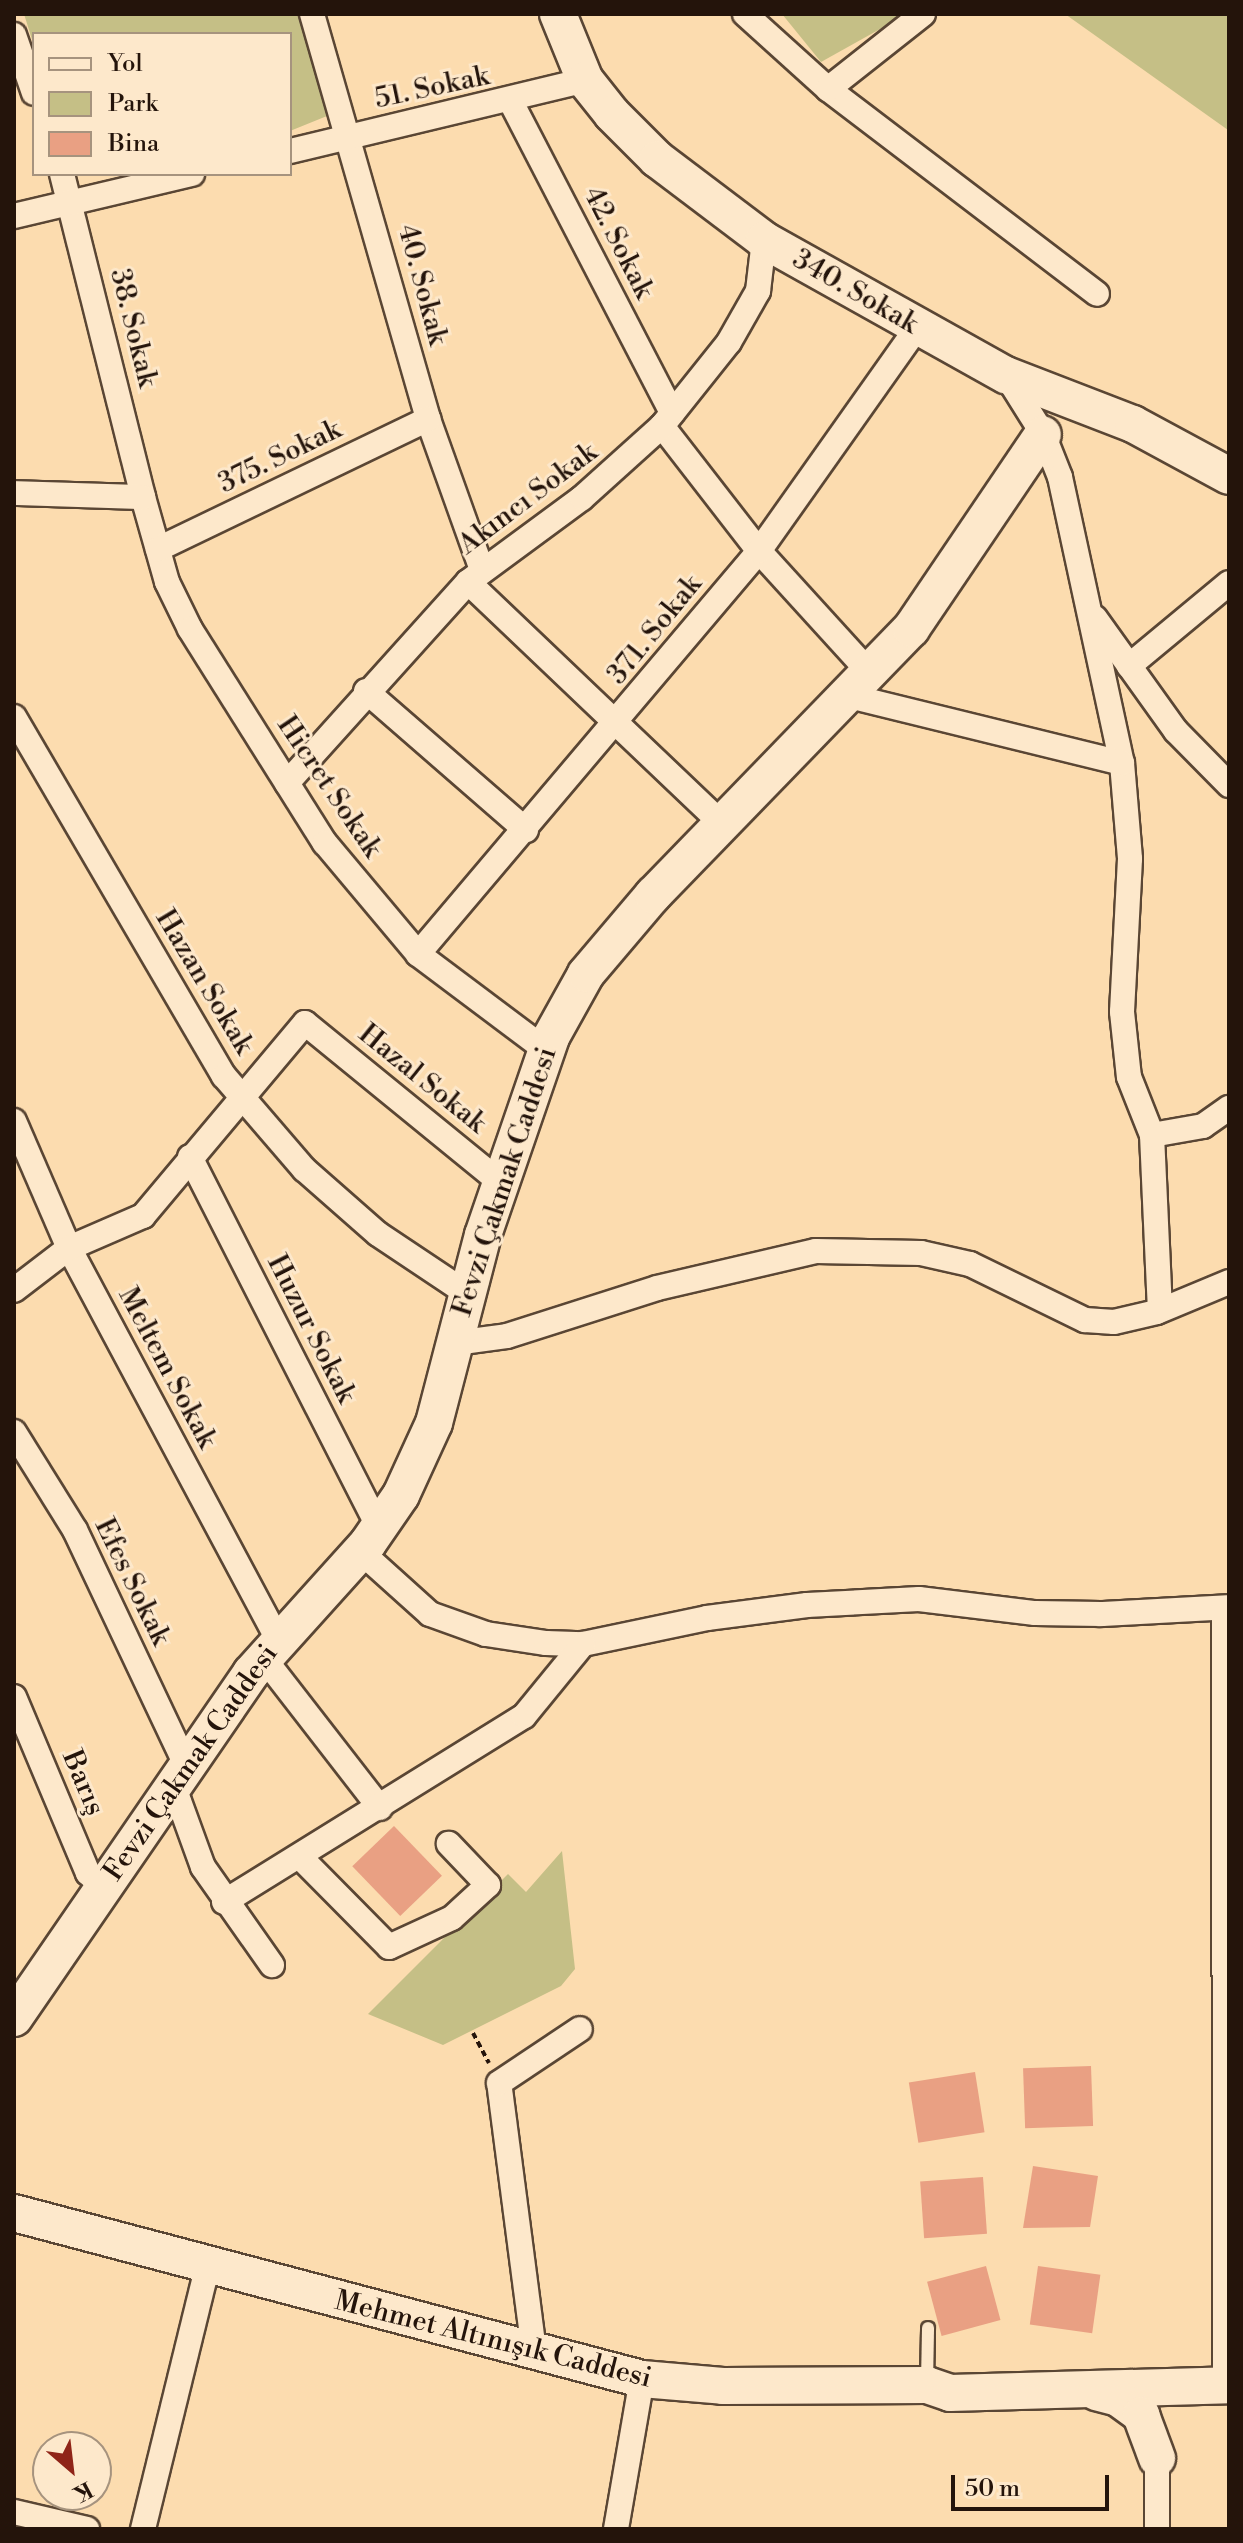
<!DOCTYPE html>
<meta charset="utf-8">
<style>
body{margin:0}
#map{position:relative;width:1243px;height:2543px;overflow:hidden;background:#fcdcaf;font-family:"Libre Bodoni",serif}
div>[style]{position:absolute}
.green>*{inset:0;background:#c5bf86}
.building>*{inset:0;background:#e9a083;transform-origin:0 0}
.path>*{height:4px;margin-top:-2px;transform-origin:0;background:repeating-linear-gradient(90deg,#24140b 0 6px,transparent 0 10px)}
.roads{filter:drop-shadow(2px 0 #5a4634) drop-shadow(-2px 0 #5a4634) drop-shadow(0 2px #5a4634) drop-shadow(0 -2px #5a4634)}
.lane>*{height:12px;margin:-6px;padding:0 6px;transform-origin:6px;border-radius:6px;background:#fde8cb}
.street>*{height:24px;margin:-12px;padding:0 12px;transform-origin:12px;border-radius:12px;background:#fde8cb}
.secondary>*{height:36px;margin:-18px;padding:0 18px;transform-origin:18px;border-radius:18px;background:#fde8cb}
span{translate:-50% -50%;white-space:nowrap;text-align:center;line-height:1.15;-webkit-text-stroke:6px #fde8cb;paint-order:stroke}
.street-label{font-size:28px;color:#24140b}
.frame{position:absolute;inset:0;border:16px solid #24140b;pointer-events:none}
.legend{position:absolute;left:32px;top:32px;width:260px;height:144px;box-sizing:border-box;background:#fde8cb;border:2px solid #a6937e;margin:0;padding:10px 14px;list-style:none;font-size:24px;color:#24140b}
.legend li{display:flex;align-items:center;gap:16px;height:40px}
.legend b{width:40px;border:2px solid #a6937e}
.north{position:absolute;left:32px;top:2431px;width:80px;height:80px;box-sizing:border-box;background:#fde8cb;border:2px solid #a6937e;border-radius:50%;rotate:152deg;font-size:22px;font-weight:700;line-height:32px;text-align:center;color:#24140b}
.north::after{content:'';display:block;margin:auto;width:28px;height:36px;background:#8f2418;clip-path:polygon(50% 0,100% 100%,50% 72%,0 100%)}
.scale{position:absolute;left:951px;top:2475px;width:158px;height:36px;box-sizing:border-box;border:4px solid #24140b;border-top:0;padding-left:10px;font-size:24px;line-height:28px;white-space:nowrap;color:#24140b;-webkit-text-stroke:6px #fde8cb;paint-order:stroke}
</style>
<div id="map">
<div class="green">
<i style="clip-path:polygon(24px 14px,298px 14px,327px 116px,290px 131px,290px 34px,34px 34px,34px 46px)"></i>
<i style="clip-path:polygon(782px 14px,907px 14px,821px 62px)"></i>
<i style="clip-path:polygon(1065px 14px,1229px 14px,1228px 130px)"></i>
<i style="clip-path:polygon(562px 1851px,575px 1969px,561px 1986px,443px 2045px,368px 2014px,508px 1874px,526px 1892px)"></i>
</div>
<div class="building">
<i style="left:394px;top:1826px;width:69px;height:58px;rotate:46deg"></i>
<i style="left:1091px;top:2066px;width:60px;height:68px;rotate:88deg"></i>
<i style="left:975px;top:2072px;width:61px;height:67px;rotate:81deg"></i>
<i style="clip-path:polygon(1033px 2166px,1098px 2176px,1090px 2227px,1023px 2228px)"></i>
<i style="left:983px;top:2177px;width:57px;height:63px;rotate:86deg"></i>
<i style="left:986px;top:2266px;width:56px;height:61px;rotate:75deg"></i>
<i style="left:1038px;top:2266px;width:63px;height:59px;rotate:8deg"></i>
</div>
<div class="path">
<i style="left:473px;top:2033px;width:34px;rotate:62deg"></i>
</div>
<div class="roads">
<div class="lane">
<i style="left:927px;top:2382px;width:54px;rotate:-88.9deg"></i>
</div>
<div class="street">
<i style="left:312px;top:14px;width:421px;rotate:74deg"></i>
<i style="left:428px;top:419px;width:160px;rotate:70.3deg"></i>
<i style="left:745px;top:14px;width:112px;rotate:42.1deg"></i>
<i style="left:828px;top:89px;width:338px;rotate:37.3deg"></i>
<i style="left:14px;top:35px;width:61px;rotate:71deg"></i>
<i style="left:828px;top:89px;width:121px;rotate:-38.3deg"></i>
<i style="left:511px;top:102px;width:350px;rotate:62.6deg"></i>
<i style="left:290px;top:151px;width:303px;rotate:-13.5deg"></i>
<i style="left:62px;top:174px;width:333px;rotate:75.9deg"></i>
<i style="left:143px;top:497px;width:88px;rotate:74.2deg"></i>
<i style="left:167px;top:582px;width:52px;rotate:63.9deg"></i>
<i style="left:190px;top:629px;width:253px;rotate:57.8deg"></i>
<i style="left:325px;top:843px;width:145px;rotate:50deg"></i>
<i style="left:418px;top:954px;width:161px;rotate:36.9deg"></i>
<i style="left:14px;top:216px;width:183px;rotate:-13.3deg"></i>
<i style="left:1006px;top:375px;width:70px;rotate:57.9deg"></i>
<i style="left:1043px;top:434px;width:46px;rotate:68.4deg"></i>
<i style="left:1060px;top:477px;width:293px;rotate:77.8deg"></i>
<i style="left:1122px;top:763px;width:96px;rotate:85.2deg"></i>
<i style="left:1130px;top:859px;width:153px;rotate:93deg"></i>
<i style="left:1122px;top:1012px;width:65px;rotate:83.9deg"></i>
<i style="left:1129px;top:1077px;width:62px;rotate:68.4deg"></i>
<i style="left:1152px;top:1135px;width:175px;rotate:87.4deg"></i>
<i style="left:662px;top:426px;width:158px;rotate:52.2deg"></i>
<i style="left:759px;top:551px;width:166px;rotate:47.7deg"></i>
<i style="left:14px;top:493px;width:129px;rotate:1.8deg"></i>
<i style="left:158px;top:549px;width:300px;rotate:-25.7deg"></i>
<i style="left:468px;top:582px;width:351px;rotate:43.6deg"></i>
<i style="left:1095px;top:618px;width:139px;rotate:54.4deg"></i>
<i style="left:1176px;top:731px;width:76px;rotate:45.5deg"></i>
<i style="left:1129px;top:666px;width:130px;rotate:-39.7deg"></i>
<i style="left:366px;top:691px;width:212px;rotate:41deg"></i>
<i style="left:849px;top:696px;width:281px;rotate:13.8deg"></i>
<i style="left:14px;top:717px;width:416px;rotate:59.7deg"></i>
<i style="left:224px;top:1076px;width:123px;rotate:49.3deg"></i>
<i style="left:304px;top:1169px;width:98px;rotate:41.3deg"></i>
<i style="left:378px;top:1234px;width:108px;rotate:33.7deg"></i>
<i style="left:287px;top:783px;width:270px;rotate:-48deg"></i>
<i style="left:468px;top:582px;width:142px;rotate:-36.4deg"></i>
<i style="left:582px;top:498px;width:108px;rotate:-42deg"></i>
<i style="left:662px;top:426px;width:107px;rotate:-51.4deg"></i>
<i style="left:729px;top:342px;width:59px;rotate:-60.4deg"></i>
<i style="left:758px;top:291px;width:51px;rotate:-83.3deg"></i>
<i style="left:418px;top:954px;width:528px;rotate:-49.76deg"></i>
<i style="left:759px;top:551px;width:273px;rotate:-54.7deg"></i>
<i style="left:14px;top:1121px;width:138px;rotate:66.6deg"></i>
<i style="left:69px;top:1248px;width:443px;rotate:61.9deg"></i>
<i style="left:1152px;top:1135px;width:52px;rotate:-10deg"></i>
<i style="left:1203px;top:1126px;width:32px;rotate:-35deg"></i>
<i style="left:190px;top:1157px;width:416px;rotate:63deg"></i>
<i style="left:14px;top:1290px;width:69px;rotate:-37.4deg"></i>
<i style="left:69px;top:1248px;width:81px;rotate:-23.4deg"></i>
<i style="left:143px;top:1216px;width:252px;rotate:-50deg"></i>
<i style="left:305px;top:1023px;width:253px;rotate:39.2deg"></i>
<i style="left:455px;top:1343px;width:52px;rotate:-7.7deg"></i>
<i style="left:507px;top:1336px;width:157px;rotate:-17.7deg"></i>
<i style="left:657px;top:1288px;width:163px;rotate:-13.1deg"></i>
<i style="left:816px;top:1251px;width:105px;rotate:1.1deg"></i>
<i style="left:921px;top:1253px;width:50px;rotate:12.7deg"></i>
<i style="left:970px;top:1264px;width:128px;rotate:26deg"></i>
<i style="left:1085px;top:1320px;width:29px;rotate:4deg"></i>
<i style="left:1114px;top:1322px;width:44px;rotate:-13.1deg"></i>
<i style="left:1157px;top:1312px;width:78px;rotate:-22.6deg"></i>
<i style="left:14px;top:1432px;width:115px;rotate:58.1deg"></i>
<i style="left:75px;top:1530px;width:258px;rotate:64.7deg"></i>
<i style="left:360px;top:1551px;width:94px;rotate:42deg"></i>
<i style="left:430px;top:1614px;width:59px;rotate:19.7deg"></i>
<i style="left:486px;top:1634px;width:61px;rotate:8.5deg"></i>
<i style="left:546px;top:1643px;width:37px;rotate:2deg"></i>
<i style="left:583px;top:1644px;width:127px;rotate:-11.8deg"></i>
<i style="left:707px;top:1618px;width:101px;rotate:-7.4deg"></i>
<i style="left:807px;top:1605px;width:112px;rotate:-3.1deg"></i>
<i style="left:919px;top:1599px;width:117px;rotate:6.9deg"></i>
<i style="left:1035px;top:1613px;width:66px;rotate:0.9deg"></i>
<i style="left:1101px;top:1614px;width:128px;rotate:-3.1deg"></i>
<i style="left:1224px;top:1608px;width:760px;rotate:89.92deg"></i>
<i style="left:263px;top:1657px;width:191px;rotate:52.2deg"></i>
<i style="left:14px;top:1697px;width:191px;rotate:67.2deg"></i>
<i style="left:88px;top:1873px;width:21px;rotate:43deg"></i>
<i style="left:167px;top:1790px;width:16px;rotate:43deg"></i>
<i style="left:179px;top:1801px;width:70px;rotate:70deg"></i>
<i style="left:203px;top:1867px;width:120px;rotate:54.9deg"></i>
<i style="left:301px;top:1858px;width:125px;rotate:45.3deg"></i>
<i style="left:389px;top:1947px;width:69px;rotate:-24.7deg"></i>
<i style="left:452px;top:1918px;width:49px;rotate:-42.5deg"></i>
<i style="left:488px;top:1885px;width:57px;rotate:-133.6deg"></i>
<i style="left:224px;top:1902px;width:353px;rotate:-31.8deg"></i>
<i style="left:524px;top:1716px;width:93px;rotate:-50.7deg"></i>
<i style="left:534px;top:2351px;width:270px;rotate:-97.4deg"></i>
<i style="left:499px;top:2083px;width:97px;rotate:-33.7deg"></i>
<i style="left:14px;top:2512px;width:75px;rotate:13.1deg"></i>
<i style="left:143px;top:2529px;width:269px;rotate:-76.2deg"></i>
<i style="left:616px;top:2529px;width:152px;rotate:-80.2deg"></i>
<i style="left:1157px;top:2529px;width:71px;rotate:-90deg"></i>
</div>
<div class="secondary">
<i style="left:558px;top:14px;width:71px;rotate:67.8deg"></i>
<i style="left:585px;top:80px;width:43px;rotate:51.5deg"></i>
<i style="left:612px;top:114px;width:64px;rotate:45deg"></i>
<i style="left:657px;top:159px;width:134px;rotate:37.1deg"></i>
<i style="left:764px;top:240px;width:277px;rotate:29.2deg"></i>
<i style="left:1006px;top:375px;width:136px;rotate:21.1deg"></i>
<i style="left:1133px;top:424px;width:109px;rotate:28.4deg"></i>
<i style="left:14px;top:2018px;width:419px;rotate:-55.5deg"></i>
<i style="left:251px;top:1673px;width:175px;rotate:-48deg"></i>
<i style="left:368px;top:1543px;width:58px;rotate:-55.5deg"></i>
<i style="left:401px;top:1495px;width:79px;rotate:-65.4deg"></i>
<i style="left:434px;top:1423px;width:194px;rotate:-75.4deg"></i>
<i style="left:483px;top:1235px;width:209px;rotate:-71deg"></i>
<i style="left:551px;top:1037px;width:72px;rotate:-60.9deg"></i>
<i style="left:586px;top:974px;width:104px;rotate:-49.7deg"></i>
<i style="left:653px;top:895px;width:371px;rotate:-45.9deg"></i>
<i style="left:911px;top:629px;width:235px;rotate:-55.9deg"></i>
<i style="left:14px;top:2213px;width:650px;rotate:14.81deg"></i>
<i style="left:642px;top:2379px;width:81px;rotate:4.9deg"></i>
<i style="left:723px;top:2386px;width:204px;rotate:-0.3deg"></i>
<i style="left:927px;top:2385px;width:24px;rotate:19deg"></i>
<i style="left:950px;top:2393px;width:279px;rotate:-1.6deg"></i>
<i style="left:1096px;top:2392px;width:23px;rotate:15deg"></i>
<i style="left:1118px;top:2398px;width:29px;rotate:36deg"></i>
<i style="left:1141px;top:2415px;width:46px;rotate:69.6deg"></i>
</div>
</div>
<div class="street-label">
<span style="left:432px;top:88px;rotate:-12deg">51. Sokak</span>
<span style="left:618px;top:243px;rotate:63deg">42. Sokak</span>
<span style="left:422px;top:285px;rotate:75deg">40. Sokak</span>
<span style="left:855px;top:292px;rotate:30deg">340. Sokak</span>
<span style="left:133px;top:328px;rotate:76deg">38. Sokak</span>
<span style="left:280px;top:457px;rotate:-26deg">375. Sokak</span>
<span style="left:528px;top:499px;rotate:-37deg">Akıncı Sokak</span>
<span style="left:655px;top:630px;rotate:-51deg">371. Sokak</span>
<span style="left:329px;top:787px;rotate:56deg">Hicret Sokak</span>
<span style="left:204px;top:982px;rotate:59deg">Hazan Sokak</span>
<span style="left:422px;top:1079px;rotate:39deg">Hazal Sokak</span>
<span style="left:505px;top:1182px;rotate:-72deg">Fevzi Çakmak Caddesi</span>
<span style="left:311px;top:1329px;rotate:63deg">Huzur Sokak</span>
<span style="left:167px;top:1368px;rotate:62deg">Meltem Sokak</span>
<span style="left:132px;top:1582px;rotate:64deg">Efes Sokak</span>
<span style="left:191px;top:1763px;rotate:-55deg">Fevzi Çakmak Caddesi</span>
<span style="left:83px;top:1783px;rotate:67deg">Barış</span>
<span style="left:493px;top:2340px;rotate:14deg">Mehmet Altınışık Caddesi</span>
</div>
<div class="frame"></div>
<ul class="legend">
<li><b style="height:10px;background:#fde8cb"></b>Yol</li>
<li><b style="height:22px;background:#c5bf86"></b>Park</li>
<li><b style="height:22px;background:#e9a083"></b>Bina</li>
</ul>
<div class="north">K</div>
<div class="scale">50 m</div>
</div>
